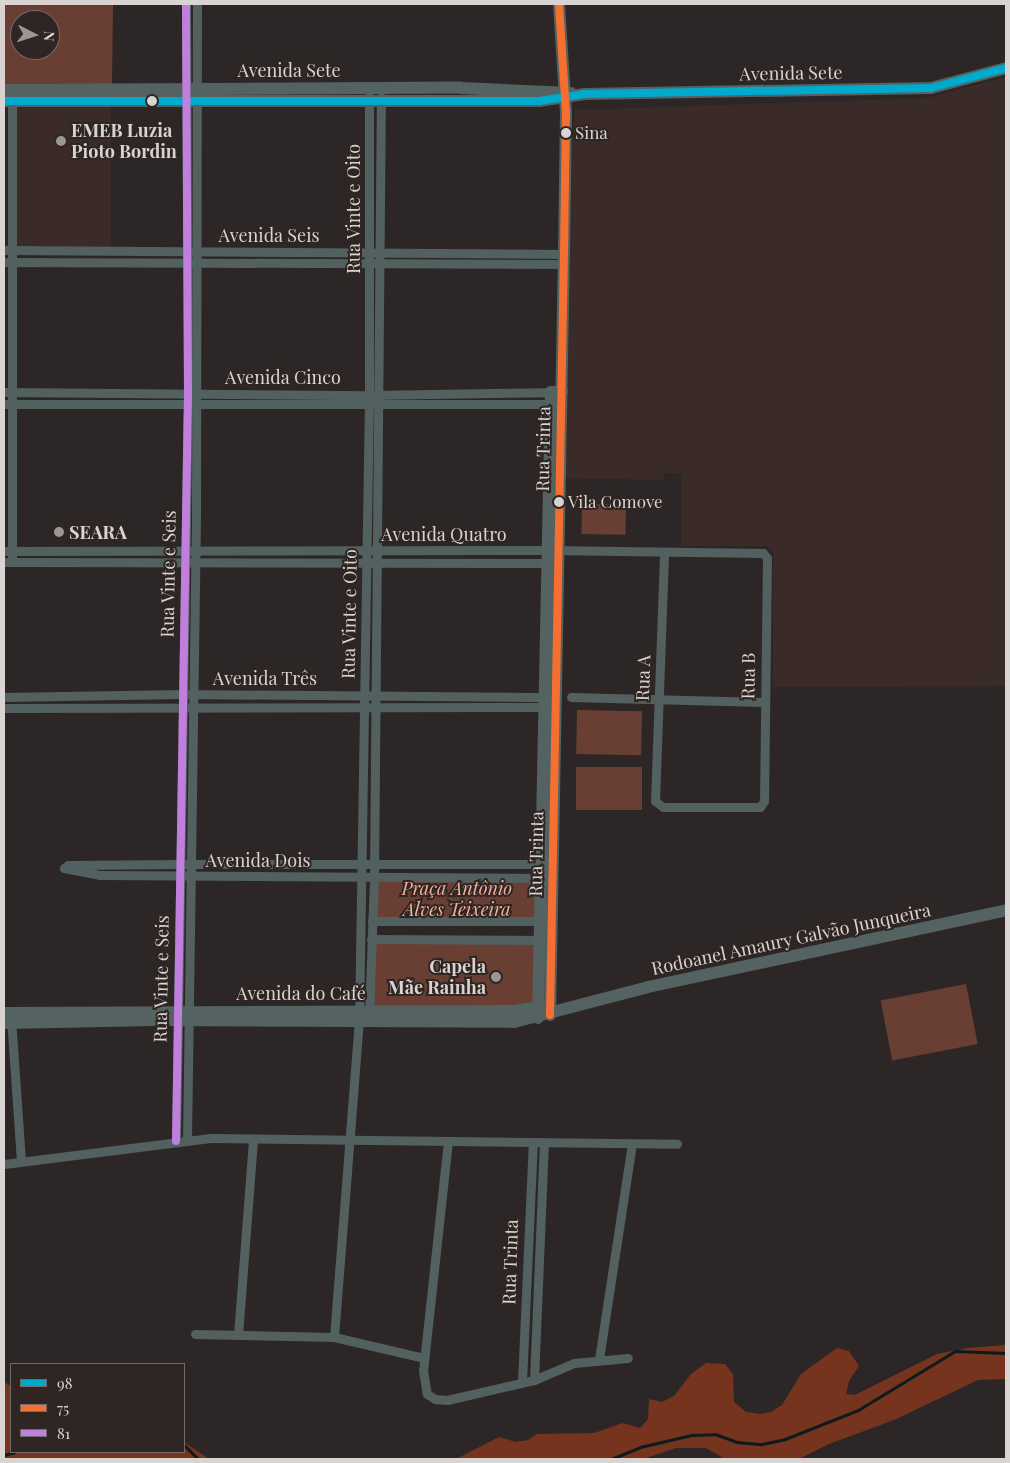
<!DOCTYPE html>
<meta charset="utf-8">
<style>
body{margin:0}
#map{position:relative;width:1010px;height:1463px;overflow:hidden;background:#2c2726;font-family:"Playfair Display",serif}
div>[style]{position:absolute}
.built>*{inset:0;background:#3a2b28;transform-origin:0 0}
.green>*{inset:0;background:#693f33;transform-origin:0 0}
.forest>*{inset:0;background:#76331d}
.stream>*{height:3px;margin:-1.5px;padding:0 1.5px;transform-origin:1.5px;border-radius:1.5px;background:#0d1b1c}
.street>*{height:9px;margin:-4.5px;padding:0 4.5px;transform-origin:4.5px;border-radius:4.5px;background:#526060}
.secondary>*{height:12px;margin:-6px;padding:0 6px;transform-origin:6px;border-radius:6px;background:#546262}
.bus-1>*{height:8px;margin:-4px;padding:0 4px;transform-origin:4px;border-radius:4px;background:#00a9ce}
.bus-2>*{height:8px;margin:-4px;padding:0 4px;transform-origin:4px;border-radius:4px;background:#f46f30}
.bus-3>*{height:8px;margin:-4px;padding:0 4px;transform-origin:4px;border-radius:4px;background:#c07fdc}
.dots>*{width:14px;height:14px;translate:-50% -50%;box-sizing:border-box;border:2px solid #2f2623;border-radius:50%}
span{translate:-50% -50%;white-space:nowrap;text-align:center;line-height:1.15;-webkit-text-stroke:4px #2f2623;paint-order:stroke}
.bus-label{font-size:17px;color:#d9d3d1}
.left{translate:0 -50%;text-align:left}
.street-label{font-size:18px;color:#d9d3d1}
.poi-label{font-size:18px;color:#d9d3d1;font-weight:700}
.right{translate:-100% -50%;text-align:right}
.park-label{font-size:18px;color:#f4af9b;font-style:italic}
.frame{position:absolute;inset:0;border:5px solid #d9d3d1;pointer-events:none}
.legend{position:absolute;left:10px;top:1363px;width:175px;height:90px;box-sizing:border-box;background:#2f2623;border:1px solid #736b69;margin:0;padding:6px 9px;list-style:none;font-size:15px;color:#d9d3d1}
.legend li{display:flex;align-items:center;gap:10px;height:25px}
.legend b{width:25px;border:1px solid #736b69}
.north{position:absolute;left:10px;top:10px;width:50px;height:50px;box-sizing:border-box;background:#2f2623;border:1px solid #736b69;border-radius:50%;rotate:95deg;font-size:14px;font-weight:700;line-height:20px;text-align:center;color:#d9d3d1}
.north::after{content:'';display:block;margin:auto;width:18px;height:22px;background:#9c9795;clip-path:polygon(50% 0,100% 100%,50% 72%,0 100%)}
</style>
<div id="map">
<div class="built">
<i style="clip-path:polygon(1006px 77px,1006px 686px,773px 687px,773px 551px,768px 546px,681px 546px,681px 474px,664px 473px,663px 480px,560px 478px,564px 254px,575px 110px,927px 98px)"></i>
<i style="left:111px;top:99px;width:152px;height:99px;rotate:90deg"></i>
</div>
<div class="green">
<i style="clip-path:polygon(evenodd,4px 4px,113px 4px,112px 85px,4px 86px,4px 4px,20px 20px,50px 20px,50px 50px,20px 50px,20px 20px)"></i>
<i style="left:582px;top:504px;width:44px;height:30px;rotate:1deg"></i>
<i style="left:577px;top:710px;width:65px;height:44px;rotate:1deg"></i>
<i style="left:576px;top:767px;width:66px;height:43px"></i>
<i style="left:374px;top:877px;width:168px;height:44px"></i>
<i style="left:371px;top:940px;width:170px;height:70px"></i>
<i style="left:966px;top:984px;width:61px;height:87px;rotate:79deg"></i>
</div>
<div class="forest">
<i style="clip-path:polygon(1006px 1345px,1006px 1379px,978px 1380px,894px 1420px,829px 1444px,799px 1459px,725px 1459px,706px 1448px,676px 1448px,643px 1459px,456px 1459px,499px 1437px,516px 1442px,528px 1440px,537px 1434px,594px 1433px,623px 1423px,640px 1428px,648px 1419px,649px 1399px,662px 1402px,674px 1396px,691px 1374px,706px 1363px,725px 1364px,733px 1374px,734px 1402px,746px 1412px,761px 1414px,771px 1412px,782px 1405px,801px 1374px,837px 1348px,849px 1351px,859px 1366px,849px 1381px,846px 1394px,855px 1395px,937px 1354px,968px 1348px)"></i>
<i style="clip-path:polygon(4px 1382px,11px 1386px,11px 1452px,184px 1452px,184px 1442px,209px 1459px,4px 1459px)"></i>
</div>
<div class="stream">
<i style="left:184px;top:1445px;width:20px;rotate:45deg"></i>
<i style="left:4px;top:1455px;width:11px;rotate:-15deg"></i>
<i style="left:611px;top:1459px;width:31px;rotate:-22deg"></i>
<i style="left:640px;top:1447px;width:53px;rotate:-13deg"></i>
<i style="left:692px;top:1435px;width:23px;rotate:-2deg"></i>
<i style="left:715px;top:1434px;width:23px;rotate:20deg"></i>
<i style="left:737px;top:1442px;width:25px;rotate:5deg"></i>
<i style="left:762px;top:1444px;width:24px;rotate:-12deg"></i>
<i style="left:785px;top:1439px;width:79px;rotate:-21.7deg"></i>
<i style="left:858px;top:1410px;width:114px;rotate:-31.3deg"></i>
<i style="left:955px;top:1351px;width:51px;rotate:2.2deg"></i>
</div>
<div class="street">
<i style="left:12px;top:97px;width:460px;rotate:90deg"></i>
<i style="left:4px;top:250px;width:560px;rotate:0.41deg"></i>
<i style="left:4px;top:262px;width:560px;rotate:0.2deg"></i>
<i style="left:4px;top:392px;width:365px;rotate:0.5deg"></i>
<i style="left:369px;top:395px;width:182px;rotate:-0.9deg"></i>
<i style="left:4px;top:404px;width:552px"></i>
<i style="left:4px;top:551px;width:543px;rotate:-0.11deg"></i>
<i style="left:547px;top:550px;width:216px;rotate:0.8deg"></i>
<i style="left:763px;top:553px;width:6px;rotate:51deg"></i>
<i style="left:767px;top:558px;width:243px;rotate:90.7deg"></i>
<i style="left:764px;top:801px;width:7px;rotate:124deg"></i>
<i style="left:760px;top:807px;width:97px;rotate:180deg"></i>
<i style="left:663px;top:807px;width:10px;rotate:-143deg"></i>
<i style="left:655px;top:801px;width:249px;rotate:-87.9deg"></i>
<i style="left:4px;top:562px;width:549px;rotate:0.1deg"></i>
<i style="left:4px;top:697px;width:178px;rotate:-1deg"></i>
<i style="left:182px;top:694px;width:369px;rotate:0.5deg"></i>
<i style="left:571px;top:697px;width:193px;rotate:1.5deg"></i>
<i style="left:4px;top:708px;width:544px;rotate:-0.11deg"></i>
<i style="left:64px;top:868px;width:5px;rotate:-37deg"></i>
<i style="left:68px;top:865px;width:112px;rotate:-0.5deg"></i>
<i style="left:180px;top:864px;width:365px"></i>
<i style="left:64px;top:868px;width:37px;rotate:11deg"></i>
<i style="left:100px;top:875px;width:446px;rotate:0.4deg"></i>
<i style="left:372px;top:921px;width:170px"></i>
<i style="left:371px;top:939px;width:170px;rotate:0.3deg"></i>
<i style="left:369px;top:1016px;width:139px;rotate:-87.9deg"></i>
<i style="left:374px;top:877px;width:780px;rotate:-89.49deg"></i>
<i style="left:11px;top:1018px;width:143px;rotate:86deg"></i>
<i style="left:187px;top:1139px;width:622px;rotate:-89.17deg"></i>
<i style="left:196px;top:517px;width:513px;rotate:-89.89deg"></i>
<i style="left:176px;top:1141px;width:747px;rotate:-89.08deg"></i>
<i style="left:188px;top:394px;width:390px;rotate:-90.3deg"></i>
<i style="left:448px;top:1141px;width:230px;rotate:96.2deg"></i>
<i style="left:423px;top:1370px;width:24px;rotate:81deg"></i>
<i style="left:427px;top:1394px;width:9px;rotate:32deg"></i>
<i style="left:435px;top:1399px;width:12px;rotate:5deg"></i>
<i style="left:447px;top:1400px;width:89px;rotate:-12.9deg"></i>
<i style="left:534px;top:1380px;width:43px;rotate:-23deg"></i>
<i style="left:574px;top:1363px;width:54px;rotate:-5.3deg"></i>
<i style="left:4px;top:1164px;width:208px;rotate:-7.2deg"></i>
<i style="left:210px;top:1138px;width:467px;rotate:0.7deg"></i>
<i style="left:195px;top:1334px;width:139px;rotate:1.2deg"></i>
<i style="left:334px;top:1337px;width:92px;rotate:13.1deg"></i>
<i style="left:238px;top:1335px;width:197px;rotate:-85.6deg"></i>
<i style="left:334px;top:1337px;width:317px;rotate:-85.5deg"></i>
<i style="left:359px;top:1021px;width:626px;rotate:-89.08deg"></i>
<i style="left:369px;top:395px;width:298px;rotate:-90deg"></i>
<i style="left:599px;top:1359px;width:218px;rotate:-81.3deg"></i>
<i style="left:534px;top:1380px;width:238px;rotate:-87.6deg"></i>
<i style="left:522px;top:1382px;width:240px;rotate:-87.4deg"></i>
</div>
<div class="secondary">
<i style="left:4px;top:90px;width:457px;rotate:-0.3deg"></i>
<i style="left:461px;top:88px;width:110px;rotate:2.6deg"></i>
<i style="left:4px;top:101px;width:535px"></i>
<i style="left:539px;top:101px;width:46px;rotate:-8.8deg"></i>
<i style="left:584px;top:94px;width:347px;rotate:-1deg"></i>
<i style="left:931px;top:88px;width:78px;rotate:-14.9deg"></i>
<i style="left:4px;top:1013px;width:510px;rotate:-0.22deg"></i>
<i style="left:514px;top:1011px;width:33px;rotate:-9deg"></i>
<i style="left:550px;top:1015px;width:761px;rotate:-88.95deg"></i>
<i style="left:564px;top:254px;width:141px;rotate:-89.2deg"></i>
<i style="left:566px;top:113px;width:109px;rotate:-93.7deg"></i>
<i style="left:538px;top:1018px;width:626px;rotate:-88.81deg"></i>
<i style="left:551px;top:392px;width:11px"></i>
<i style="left:4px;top:1023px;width:150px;rotate:-1.1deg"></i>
<i style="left:154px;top:1020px;width:360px;rotate:0.3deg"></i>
<i style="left:514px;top:1022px;width:138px;rotate:-14.6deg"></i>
<i style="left:648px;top:987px;width:366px;rotate:-12.1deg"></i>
</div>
<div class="bus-1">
<i style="left:4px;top:101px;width:535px"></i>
<i style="left:539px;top:101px;width:46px;rotate:-8.8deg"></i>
<i style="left:584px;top:94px;width:347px;rotate:-1deg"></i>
<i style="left:931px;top:88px;width:78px;rotate:-14.9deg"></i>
</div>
<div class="bus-2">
<i style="left:550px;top:1015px;width:761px;rotate:-88.95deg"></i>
<i style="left:564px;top:254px;width:141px;rotate:-89.2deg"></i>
<i style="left:566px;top:113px;width:109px;rotate:-93.7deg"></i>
</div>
<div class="bus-3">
<i style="left:176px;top:1141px;width:747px;rotate:-89.08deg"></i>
<i style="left:188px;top:394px;width:390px;rotate:-90.3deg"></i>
</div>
<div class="dots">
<i style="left:152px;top:101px;background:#d9d3d1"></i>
<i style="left:566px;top:133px;background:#d9d3d1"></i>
<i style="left:61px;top:141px;background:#9c9795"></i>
<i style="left:559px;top:502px;background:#d9d3d1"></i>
<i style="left:59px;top:532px;background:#9c9795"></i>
<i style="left:496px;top:977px;background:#9c9795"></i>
</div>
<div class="bus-label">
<span class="left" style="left:575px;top:133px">Sina</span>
<span class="left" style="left:568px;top:502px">Vila Comove</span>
</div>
<div class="street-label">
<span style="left:289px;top:70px">Avenida Sete</span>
<span style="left:791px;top:73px;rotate:-1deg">Avenida Sete</span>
<span style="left:353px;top:209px;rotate:-90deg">Rua Vinte e Oito</span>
<span style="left:269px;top:235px">Avenida Seis</span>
<span style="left:283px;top:377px">Avenida Cinco</span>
<span style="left:543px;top:449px;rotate:-89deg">Rua Trinta</span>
<span style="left:444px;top:534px">Avenida Quatro</span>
<span style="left:168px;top:574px;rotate:-89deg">Rua Vinte e Seis</span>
<span style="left:349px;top:614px;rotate:-89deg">Rua Vinte e Oito</span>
<span style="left:748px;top:676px;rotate:-89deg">Rua B</span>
<span style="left:265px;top:678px">Avenida Três</span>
<span style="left:643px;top:678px;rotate:-88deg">Rua A</span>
<span style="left:536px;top:854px;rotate:-89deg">Rua Trinta</span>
<span style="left:258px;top:860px">Avenida Dois</span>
<span style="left:791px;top:939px;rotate:-12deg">Rodoanel Amaury Galvão Junqueira</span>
<span style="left:161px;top:979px;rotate:-89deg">Rua Vinte e Seis</span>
<span style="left:301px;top:993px">Avenida do Café</span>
<span style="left:510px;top:1262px;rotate:-88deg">Rua Trinta</span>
</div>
<div class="poi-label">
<span class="left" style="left:71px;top:141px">EMEB Luzia<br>Pioto Bordin</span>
<span class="left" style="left:69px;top:532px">SEARA</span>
<span class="right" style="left:486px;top:977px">Capela<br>Mãe Rainha</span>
</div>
<div class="park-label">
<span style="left:457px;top:899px">Praça Antônio<br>Alves Teixeira</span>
</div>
<div class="frame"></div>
<ul class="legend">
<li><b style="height:6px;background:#00a9ce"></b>98</li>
<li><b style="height:6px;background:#f46f30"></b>75</li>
<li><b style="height:6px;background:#c07fdc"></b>81</li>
</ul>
<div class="north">N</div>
</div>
